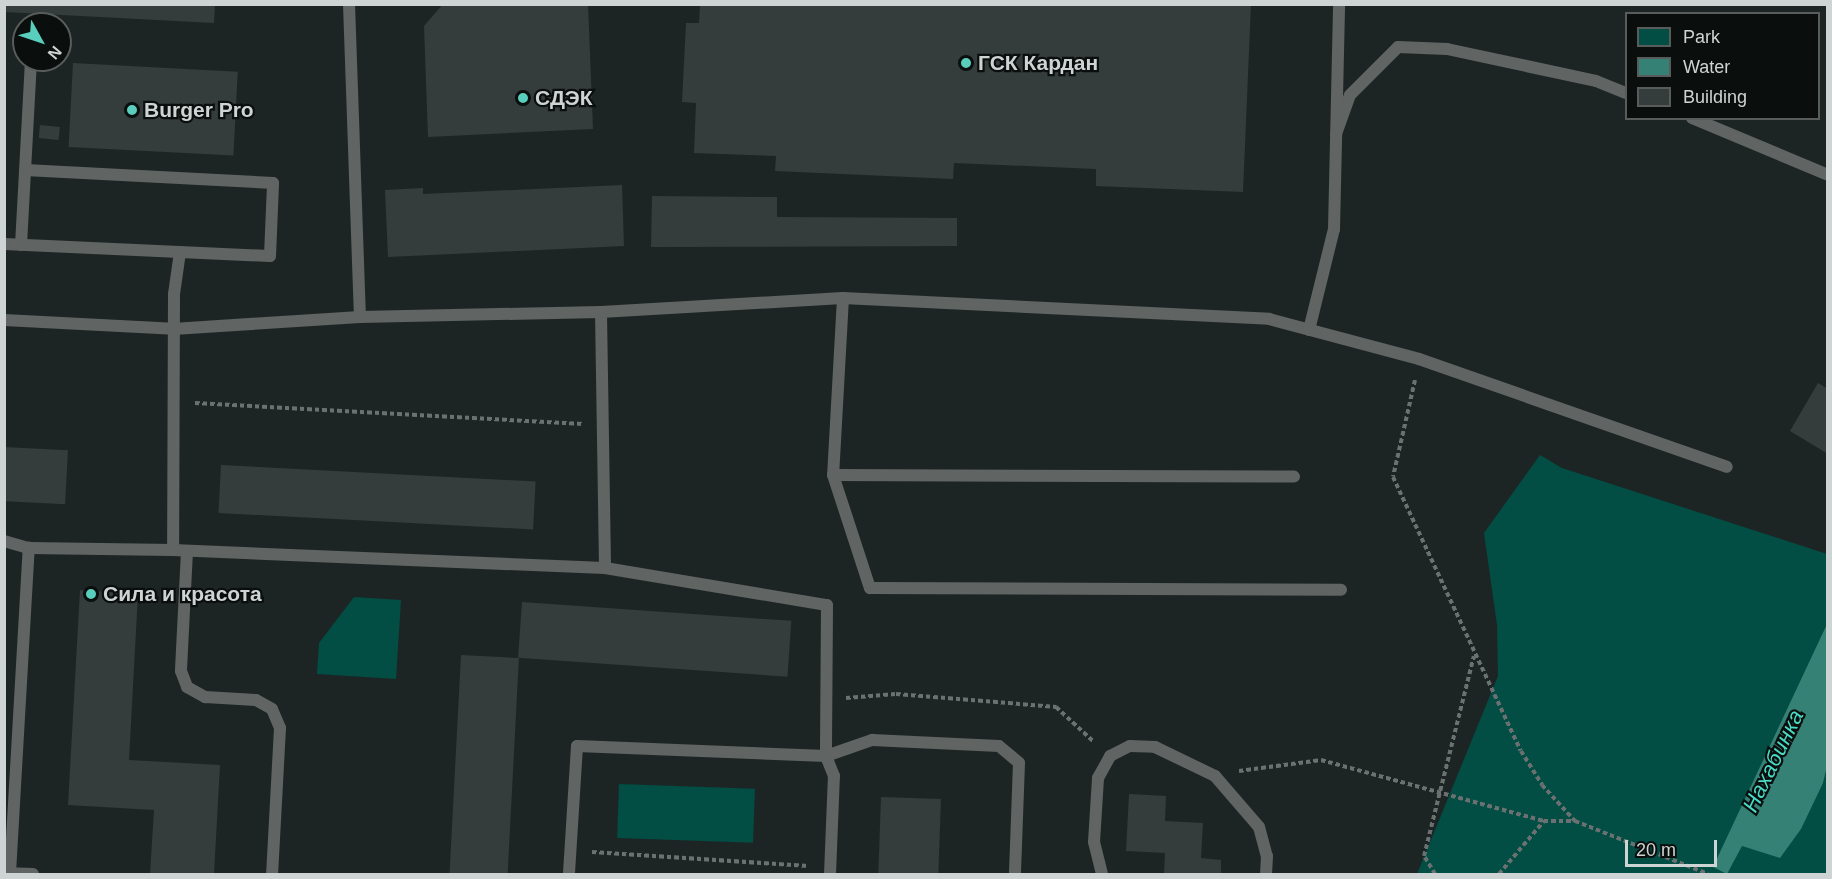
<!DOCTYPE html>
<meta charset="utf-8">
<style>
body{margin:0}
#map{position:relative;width:1832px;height:879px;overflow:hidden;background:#1d2524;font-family:Arial,sans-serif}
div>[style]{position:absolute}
.green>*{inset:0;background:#024d44;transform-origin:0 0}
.water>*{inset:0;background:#358176}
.building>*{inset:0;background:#343d3b;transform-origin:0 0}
.path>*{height:4px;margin-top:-2px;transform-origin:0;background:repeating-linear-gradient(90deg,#6a7170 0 4.5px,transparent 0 7.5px)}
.service>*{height:12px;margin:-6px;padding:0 6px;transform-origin:6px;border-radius:6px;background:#606463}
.dots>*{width:16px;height:16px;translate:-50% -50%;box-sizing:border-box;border:3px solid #0a0e0d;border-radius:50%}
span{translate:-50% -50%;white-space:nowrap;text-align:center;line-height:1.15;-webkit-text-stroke:4.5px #0a0e0d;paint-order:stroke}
.poi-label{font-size:21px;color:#ced4d3;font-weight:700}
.left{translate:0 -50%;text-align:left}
.water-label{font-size:22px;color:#48dcc7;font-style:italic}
.frame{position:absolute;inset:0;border:6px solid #ced4d3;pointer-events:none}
.legend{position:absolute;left:1625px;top:12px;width:195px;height:108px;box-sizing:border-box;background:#0a0e0d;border:2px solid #585d5c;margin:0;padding:8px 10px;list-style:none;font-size:18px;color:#ced4d3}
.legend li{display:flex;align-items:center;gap:12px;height:30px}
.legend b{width:30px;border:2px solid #585d5c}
.north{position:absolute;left:12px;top:12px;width:60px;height:60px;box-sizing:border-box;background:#0a0e0d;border:2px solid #585d5c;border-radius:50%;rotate:130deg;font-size:16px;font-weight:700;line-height:24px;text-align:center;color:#ced4d3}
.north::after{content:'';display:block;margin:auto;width:21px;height:27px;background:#5acebc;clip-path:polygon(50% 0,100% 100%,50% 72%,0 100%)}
.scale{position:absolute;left:1625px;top:840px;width:92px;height:27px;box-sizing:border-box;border:3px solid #ced4d3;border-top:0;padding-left:8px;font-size:18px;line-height:21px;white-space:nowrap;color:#ced4d3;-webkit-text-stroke:4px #0a0e0d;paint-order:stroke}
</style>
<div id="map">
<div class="green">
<i style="clip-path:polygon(1540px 455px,1562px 468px,1827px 554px,1827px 624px,1787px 714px,1742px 845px,1823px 783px,1827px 762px,1827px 874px,1417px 874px,1498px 676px,1497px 625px,1484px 533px)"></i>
<i style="clip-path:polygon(354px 597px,401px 600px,396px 679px,317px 674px,319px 643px)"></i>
<i style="left:619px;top:784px;width:136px;height:54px;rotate:2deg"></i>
</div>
<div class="water">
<i style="clip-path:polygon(1827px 624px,1828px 762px,1823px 783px,1801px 829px,1780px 858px,1742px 846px,1727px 874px,1713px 867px)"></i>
</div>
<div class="building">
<i style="clip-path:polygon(4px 4px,215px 4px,214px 23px,4px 12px)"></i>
<i style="clip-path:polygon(443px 4px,588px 4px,593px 129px,428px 137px,424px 26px)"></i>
<i style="clip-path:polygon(700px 4px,1251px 4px,1243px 192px,1096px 186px,1096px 169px,954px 163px,953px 179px,775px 171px,776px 156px,694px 153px,696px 103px,682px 102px,686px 23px,699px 23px)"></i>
<i style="left:73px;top:63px;width:165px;height:84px;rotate:3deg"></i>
<i style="left:40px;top:125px;width:20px;height:13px;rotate:6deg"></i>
<i style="clip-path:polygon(622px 185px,624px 246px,388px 257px,385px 190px,423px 188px,423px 194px)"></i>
<i style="clip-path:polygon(652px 196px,777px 197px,777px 217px,957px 218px,957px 246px,651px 247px)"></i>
<i style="clip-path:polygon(1818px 383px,1828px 389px,1828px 454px,1790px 431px)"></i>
<i style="left:4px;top:447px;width:64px;height:54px;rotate:3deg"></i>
<i style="left:221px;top:465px;width:315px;height:48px;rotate:3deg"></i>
<i style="clip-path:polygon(80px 590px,138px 594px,129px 760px,220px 765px,214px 874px,150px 874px,154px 810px,68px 805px)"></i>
<i style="left:522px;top:602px;width:270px;height:56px;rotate:4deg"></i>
<i style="left:461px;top:655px;width:58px;height:219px;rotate:3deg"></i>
<i style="clip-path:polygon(1129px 794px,1166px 796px,1165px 821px,1203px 823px,1201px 858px,1221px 860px,1221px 874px,1164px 874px,1165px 853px,1126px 851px)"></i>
<i style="left:881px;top:797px;width:60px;height:77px;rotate:2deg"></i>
</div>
<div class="path">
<i style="left:1415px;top:380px;width:99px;rotate:102.8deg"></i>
<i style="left:1393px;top:477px;width:302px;rotate:65deg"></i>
<i style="left:1521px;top:751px;width:40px;rotate:58deg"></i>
<i style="left:1542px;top:785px;width:49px;rotate:47.5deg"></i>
<i style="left:195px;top:403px;width:389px;rotate:3.1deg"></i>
<i style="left:846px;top:698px;width:50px;rotate:-4.6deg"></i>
<i style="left:896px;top:694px;width:161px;rotate:4.6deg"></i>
<i style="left:1056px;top:707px;width:52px;rotate:42.6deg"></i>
<i style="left:1239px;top:771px;width:83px;rotate:-7.6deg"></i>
<i style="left:1321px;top:760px;width:231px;rotate:15.3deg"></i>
<i style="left:1544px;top:821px;width:31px"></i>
<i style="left:1575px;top:821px;width:143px;rotate:21.7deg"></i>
<i style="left:592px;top:852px;width:217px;rotate:3.7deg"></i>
<i style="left:1435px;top:874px;width:21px;rotate:-121deg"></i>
<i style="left:1424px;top:856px;width:206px;rotate:-76deg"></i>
<i style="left:1499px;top:874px;width:70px;rotate:-49.7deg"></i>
</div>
<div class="service">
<i style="left:349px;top:4px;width:313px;rotate:88deg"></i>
<i style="left:1692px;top:118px;width:147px;rotate:22.7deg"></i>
<i style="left:1336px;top:134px;width:41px;rotate:-70.3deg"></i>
<i style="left:1350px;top:95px;width:68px;rotate:-45deg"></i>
<i style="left:1398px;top:47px;width:49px;rotate:2.3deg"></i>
<i style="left:1447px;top:49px;width:152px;rotate:12.1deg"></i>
<i style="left:1596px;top:81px;width:32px;rotate:22deg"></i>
<i style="left:4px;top:244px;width:266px;rotate:2.6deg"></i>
<i style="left:270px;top:256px;width:73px;rotate:-87.6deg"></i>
<i style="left:273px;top:183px;width:248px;rotate:-177deg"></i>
<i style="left:21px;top:245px;width:185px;rotate:-86.9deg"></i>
<i style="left:180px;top:252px;width:42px;rotate:98.1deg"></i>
<i style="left:174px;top:294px;width:256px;rotate:90.2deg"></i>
<i style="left:173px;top:550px;width:432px;rotate:2.4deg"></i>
<i style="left:605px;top:568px;width:225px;rotate:9.5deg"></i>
<i style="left:827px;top:605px;width:151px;rotate:90.4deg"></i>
<i style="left:826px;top:756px;width:249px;rotate:-177.7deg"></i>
<i style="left:577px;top:746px;width:128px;rotate:93.6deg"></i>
<i style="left:843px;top:298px;width:427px;rotate:2.8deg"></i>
<i style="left:1269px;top:319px;width:155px;rotate:14.9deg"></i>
<i style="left:1419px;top:359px;width:326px;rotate:19.3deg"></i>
<i style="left:601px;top:312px;width:256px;rotate:89.1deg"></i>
<i style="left:4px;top:320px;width:169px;rotate:3deg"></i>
<i style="left:173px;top:329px;width:187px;rotate:-3.7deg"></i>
<i style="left:360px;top:317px;width:241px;rotate:-1.2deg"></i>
<i style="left:601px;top:312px;width:242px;rotate:-3.3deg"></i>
<i style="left:843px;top:298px;width:177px;rotate:93.2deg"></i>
<i style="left:833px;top:475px;width:119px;rotate:71.9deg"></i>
<i style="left:870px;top:588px;width:471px;rotate:0.2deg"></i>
<i style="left:1309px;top:330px;width:104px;rotate:-76.1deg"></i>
<i style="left:1334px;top:229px;width:225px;rotate:-88.7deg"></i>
<i style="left:833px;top:475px;width:461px;rotate:0.2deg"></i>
<i style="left:4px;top:541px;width:26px;rotate:16deg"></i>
<i style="left:187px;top:551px;width:120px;rotate:92.9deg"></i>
<i style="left:181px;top:671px;width:17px;rotate:69deg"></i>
<i style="left:187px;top:687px;width:21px;rotate:29deg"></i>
<i style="left:205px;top:697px;width:51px;rotate:3.4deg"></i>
<i style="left:256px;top:700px;width:18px;rotate:29deg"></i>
<i style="left:272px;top:709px;width:21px;rotate:67deg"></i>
<i style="left:280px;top:728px;width:146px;rotate:93.1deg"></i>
<i style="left:33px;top:874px;width:23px;rotate:-178deg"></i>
<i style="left:10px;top:873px;width:326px;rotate:-86.7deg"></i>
<i style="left:29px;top:548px;width:144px;rotate:0.8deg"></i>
<i style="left:830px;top:874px;width:98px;rotate:-87.7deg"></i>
<i style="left:834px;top:776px;width:22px;rotate:-112deg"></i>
<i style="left:826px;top:756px;width:49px;rotate:-19.2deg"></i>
<i style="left:872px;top:740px;width:127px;rotate:2.7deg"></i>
<i style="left:999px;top:746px;width:26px;rotate:40deg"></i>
<i style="left:1019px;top:763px;width:111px;rotate:92.1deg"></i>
<i style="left:1102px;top:874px;width:33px;rotate:-104deg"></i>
<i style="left:1094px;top:842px;width:64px;rotate:-86.4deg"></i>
<i style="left:1098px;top:778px;width:25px;rotate:-61deg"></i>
<i style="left:1110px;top:756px;width:22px;rotate:-27deg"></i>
<i style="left:1130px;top:746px;width:25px;rotate:2deg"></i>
<i style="left:1155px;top:747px;width:67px;rotate:25.8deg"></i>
<i style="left:1215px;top:776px;width:67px;rotate:49.2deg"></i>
<i style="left:1259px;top:827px;width:30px;rotate:75deg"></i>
<i style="left:1267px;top:856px;width:18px;rotate:93deg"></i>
</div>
<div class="dots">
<i style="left:966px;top:63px;background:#5acebc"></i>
<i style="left:523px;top:98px;background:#5acebc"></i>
<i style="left:132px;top:110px;background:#5acebc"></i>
<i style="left:91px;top:594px;background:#5acebc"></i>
</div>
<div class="poi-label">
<span class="left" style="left:978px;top:63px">ГСК Кардан</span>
<span class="left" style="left:535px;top:98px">СДЭК</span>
<span class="left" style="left:144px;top:110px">Burger Pro</span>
<span class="left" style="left:103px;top:594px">Сила и красота</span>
</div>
<div class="water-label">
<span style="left:1773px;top:761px;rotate:-64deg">Нахабинка</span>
</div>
<div class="frame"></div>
<ul class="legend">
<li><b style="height:16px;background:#024d44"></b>Park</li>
<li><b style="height:16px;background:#358176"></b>Water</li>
<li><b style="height:16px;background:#343d3b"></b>Building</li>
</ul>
<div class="north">N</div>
<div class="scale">20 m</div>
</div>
